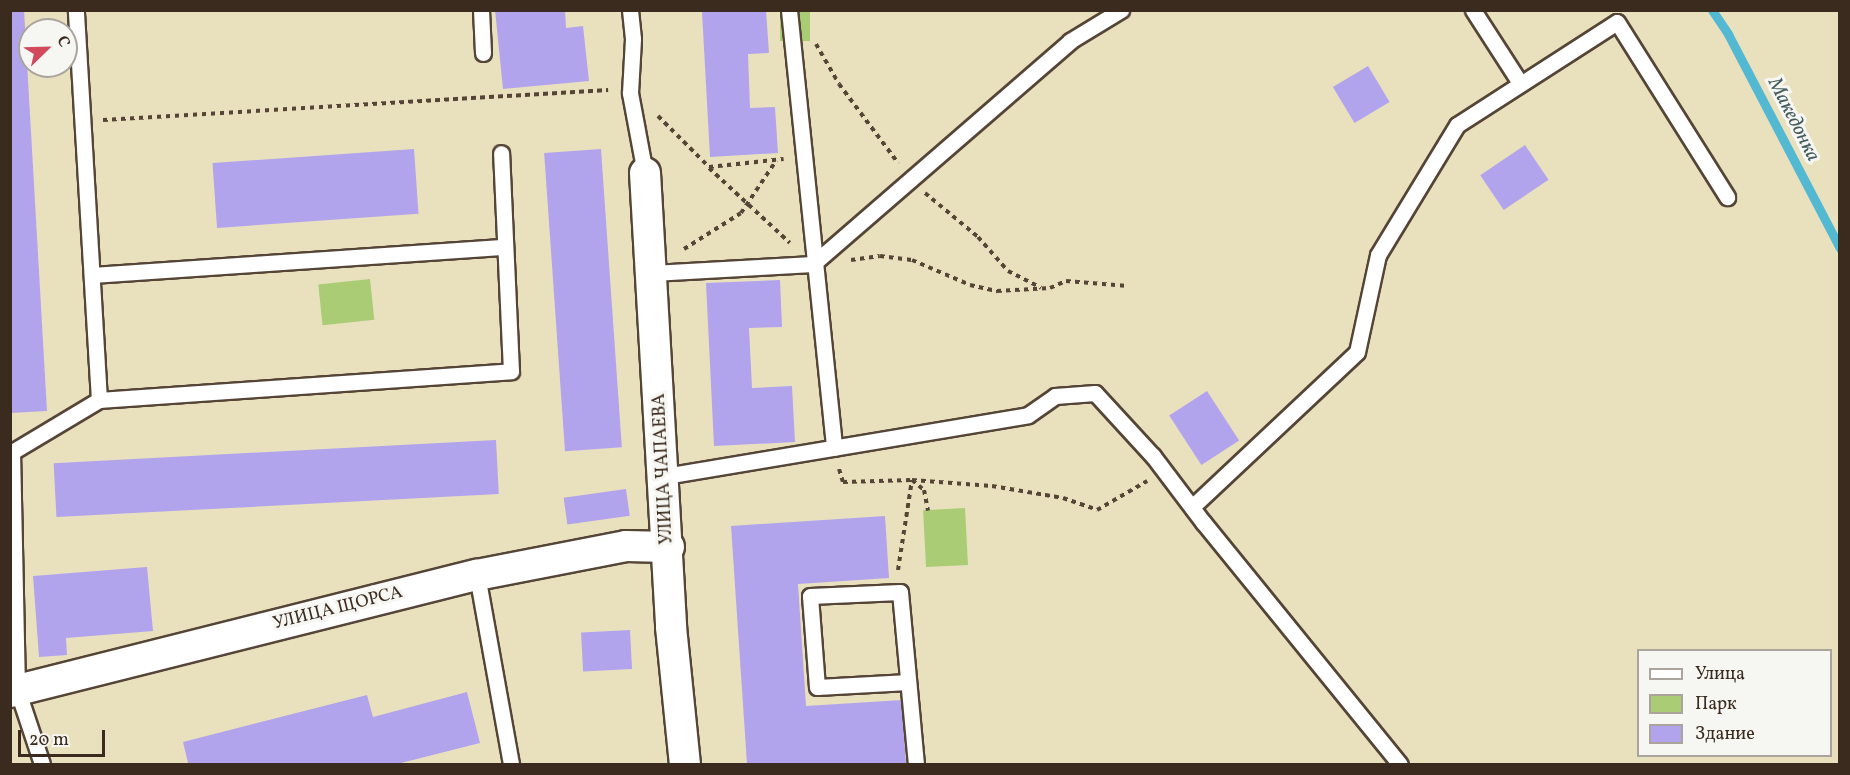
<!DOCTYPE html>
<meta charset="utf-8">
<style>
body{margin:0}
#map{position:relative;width:1850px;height:775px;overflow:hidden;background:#e9e0be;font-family:Vollkorn,serif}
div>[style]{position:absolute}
.green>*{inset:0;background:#a9cc75;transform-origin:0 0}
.stream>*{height:9px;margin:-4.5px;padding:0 4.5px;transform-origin:4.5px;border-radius:4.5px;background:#53b8d2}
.building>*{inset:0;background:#b2a4ec;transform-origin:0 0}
.path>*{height:4px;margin-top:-2px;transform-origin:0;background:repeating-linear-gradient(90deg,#554536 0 4.5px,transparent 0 9px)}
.roads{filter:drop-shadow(2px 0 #554536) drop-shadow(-2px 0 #554536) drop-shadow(0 2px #554536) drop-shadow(0 -2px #554536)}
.service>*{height:15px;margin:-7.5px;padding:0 7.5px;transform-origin:7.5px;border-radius:7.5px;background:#fff}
.minor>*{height:30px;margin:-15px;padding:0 15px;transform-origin:15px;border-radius:15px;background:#fff}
span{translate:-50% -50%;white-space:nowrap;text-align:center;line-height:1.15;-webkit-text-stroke:6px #f6f6f2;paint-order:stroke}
.street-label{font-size:18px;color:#3b2a1e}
.water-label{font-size:20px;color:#435c5d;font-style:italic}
.frame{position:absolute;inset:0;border:12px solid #3b2a1e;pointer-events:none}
.legend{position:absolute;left:1637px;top:649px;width:195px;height:108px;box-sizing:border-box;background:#f6f6f2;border:2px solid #aba49d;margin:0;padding:8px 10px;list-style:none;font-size:18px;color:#3b2a1e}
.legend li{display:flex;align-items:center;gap:12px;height:30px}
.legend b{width:30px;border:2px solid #aba49d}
.north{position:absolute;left:18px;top:18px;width:60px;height:60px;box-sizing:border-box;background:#f6f6f2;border:2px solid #aba49d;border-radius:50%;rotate:67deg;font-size:16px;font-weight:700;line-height:24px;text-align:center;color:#3b2a1e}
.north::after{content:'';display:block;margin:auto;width:21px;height:27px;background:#d1495b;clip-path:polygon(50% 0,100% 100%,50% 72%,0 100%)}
.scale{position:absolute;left:18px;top:730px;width:87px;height:27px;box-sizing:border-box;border:3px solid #3b2a1e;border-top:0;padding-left:8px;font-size:18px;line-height:21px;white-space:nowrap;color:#3b2a1e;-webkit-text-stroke:4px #f6f6f2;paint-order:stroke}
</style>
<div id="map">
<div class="green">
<i style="left:780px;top:11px;width:30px;height:30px"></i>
<i style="left:370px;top:279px;width:41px;height:52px;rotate:84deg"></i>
<i style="left:965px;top:508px;width:57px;height:42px;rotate:87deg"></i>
</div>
<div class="stream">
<i style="left:1712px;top:10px;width:29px;rotate:56deg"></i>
<i style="left:1728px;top:34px;width:242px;rotate:62.4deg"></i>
</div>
<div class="building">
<i style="clip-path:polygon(10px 10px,24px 10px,47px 411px,10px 413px)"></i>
<i style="clip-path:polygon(495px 10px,565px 10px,566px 28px,583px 26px,589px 81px,503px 89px)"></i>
<i style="clip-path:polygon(766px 10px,769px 53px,748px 54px,750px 108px,775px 107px,778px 153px,710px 157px,702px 12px)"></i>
<i style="left:1368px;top:66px;width:42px;height:41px;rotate:59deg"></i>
<i style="left:1525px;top:145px;width:42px;height:54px;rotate:56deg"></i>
<i style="left:414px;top:149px;width:65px;height:202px;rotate:86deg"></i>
<i style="left:601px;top:149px;width:299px;height:57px;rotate:86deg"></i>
<i style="clip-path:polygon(780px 280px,782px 327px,749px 328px,752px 388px,792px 386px,795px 442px,714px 446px,706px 283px)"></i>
<i style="left:1207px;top:391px;width:59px;height:45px;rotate:57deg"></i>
<i style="left:496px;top:440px;width:54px;height:443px;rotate:87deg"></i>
<i style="left:626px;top:489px;width:27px;height:63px;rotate:82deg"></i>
<i style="clip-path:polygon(885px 516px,889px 578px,798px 584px,806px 706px,902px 700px,906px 764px,747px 764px,731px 526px)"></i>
<i style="clip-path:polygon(147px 567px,153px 631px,66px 638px,67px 655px,39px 657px,33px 576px)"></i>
<i style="left:630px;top:630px;width:39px;height:49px;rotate:87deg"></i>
<i style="clip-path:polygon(467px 692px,480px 743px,397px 764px,184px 764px,188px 763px,183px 742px,367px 695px,373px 717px)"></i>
</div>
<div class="path">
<i style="left:816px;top:44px;width:46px;rotate:60.1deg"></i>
<i style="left:839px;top:84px;width:99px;rotate:53.2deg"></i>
<i style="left:658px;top:116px;width:72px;rotate:45deg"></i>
<i style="left:709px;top:167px;width:75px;rotate:-6.1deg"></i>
<i style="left:103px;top:120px;width:506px;rotate:-3.4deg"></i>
<i style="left:709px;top:168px;width:110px;rotate:42.8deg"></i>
<i style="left:925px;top:193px;width:69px;rotate:39.7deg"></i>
<i style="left:978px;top:237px;width:45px;rotate:48.6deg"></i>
<i style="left:1008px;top:271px;width:37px;rotate:27deg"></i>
<i style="left:684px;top:249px;width:67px;rotate:-32.3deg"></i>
<i style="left:741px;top:213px;width:63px;rotate:-56.1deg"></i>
<i style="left:851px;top:260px;width:29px;rotate:-8deg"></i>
<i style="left:880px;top:256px;width:32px;rotate:7deg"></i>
<i style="left:912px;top:260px;width:63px;rotate:23.3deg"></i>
<i style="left:970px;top:285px;width:28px;rotate:13deg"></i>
<i style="left:997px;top:291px;width:53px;rotate:-3.2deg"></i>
<i style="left:1050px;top:288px;width:17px;rotate:-24deg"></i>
<i style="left:1066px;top:281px;width:62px;rotate:4.6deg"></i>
<i style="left:839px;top:469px;width:14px;rotate:73deg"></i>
<i style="left:843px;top:482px;width:69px;rotate:-1.7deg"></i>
<i style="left:912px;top:480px;width:16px;rotate:40deg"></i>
<i style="left:924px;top:490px;width:21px;rotate:79deg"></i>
<i style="left:898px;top:570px;width:91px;rotate:-81.2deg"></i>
<i style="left:912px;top:480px;width:80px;rotate:4.3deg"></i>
<i style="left:992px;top:486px;width:72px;rotate:9.6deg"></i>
<i style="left:1063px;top:498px;width:36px;rotate:19deg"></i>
<i style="left:1097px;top:510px;width:58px;rotate:-30.1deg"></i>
</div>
<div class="roads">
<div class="service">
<i style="left:481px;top:10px;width:43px;rotate:87.3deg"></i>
<i style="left:630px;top:10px;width:29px;rotate:84deg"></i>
<i style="left:633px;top:39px;width:54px;rotate:93.2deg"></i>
<i style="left:630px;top:93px;width:81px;rotate:79.4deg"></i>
<i style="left:789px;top:10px;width:440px;rotate:84.1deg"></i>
<i style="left:1473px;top:10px;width:87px;rotate:57.2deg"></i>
<i style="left:652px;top:273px;width:161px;rotate:-3.2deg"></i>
<i style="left:813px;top:264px;width:340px;rotate:-40.9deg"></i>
<i style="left:1070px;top:41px;width:60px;rotate:-31.3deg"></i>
<i style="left:92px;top:275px;width:414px;rotate:-3.9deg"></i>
<i style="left:99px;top:400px;width:413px;rotate:-4deg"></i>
<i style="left:511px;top:371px;width:218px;rotate:-92.6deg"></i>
<i style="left:665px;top:476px;width:368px;rotate:-9.5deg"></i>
<i style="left:1028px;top:415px;width:33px;rotate:-35deg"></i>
<i style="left:1055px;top:396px;width:40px;rotate:-4.3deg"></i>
<i style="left:1095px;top:393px;width:86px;rotate:47.4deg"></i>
<i style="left:1153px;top:456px;width:83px;rotate:52.9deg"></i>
<i style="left:1203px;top:522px;width:312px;rotate:50.9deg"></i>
<i style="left:1192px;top:507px;width:226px;rotate:-43.2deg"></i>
<i style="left:1357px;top:352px;width:99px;rotate:-77.8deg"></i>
<i style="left:1378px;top:255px;width:152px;rotate:-58.7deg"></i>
<i style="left:1457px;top:125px;width:190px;rotate:-32.8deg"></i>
<i style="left:1617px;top:22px;width:207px;rotate:57.8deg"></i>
<i style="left:477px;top:575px;width:192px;rotate:79.8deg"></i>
<i style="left:908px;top:682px;width:91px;rotate:176.9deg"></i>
<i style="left:817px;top:687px;width:91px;rotate:-94.4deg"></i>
<i style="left:810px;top:596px;width:90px;rotate:-2.5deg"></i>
<i style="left:900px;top:592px;width:173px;rotate:84.7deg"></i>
<i style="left:42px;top:764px;width:79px;rotate:-108.4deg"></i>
<i style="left:17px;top:689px;width:237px;rotate:-91.2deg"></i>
<i style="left:12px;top:452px;width:101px;rotate:-30.9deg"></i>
<i style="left:99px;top:400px;width:391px;rotate:-93.4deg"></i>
</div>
<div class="minor">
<i style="left:645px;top:173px;width:455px;rotate:86.7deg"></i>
<i style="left:671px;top:627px;width:138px;rotate:84.2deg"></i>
<i style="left:10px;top:692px;width:481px;rotate:-14.1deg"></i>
<i style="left:477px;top:575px;width:152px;rotate:-11deg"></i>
<i style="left:626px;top:546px;width:43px;rotate:1.3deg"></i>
</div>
</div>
<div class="street-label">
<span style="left:664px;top:469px;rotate:-93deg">УЛИЦА ЧАПАЕВА</span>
<span style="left:338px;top:609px;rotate:-14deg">УЛИЦА ЩОРСА</span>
</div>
<div class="water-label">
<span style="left:1793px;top:120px;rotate:63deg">Македонка</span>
</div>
<div class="frame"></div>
<ul class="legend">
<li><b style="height:8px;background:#fff"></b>Улица</li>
<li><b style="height:16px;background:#a9cc75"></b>Парк</li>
<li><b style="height:16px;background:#b2a4ec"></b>Здание</li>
</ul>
<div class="north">С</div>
<div class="scale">20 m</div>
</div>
